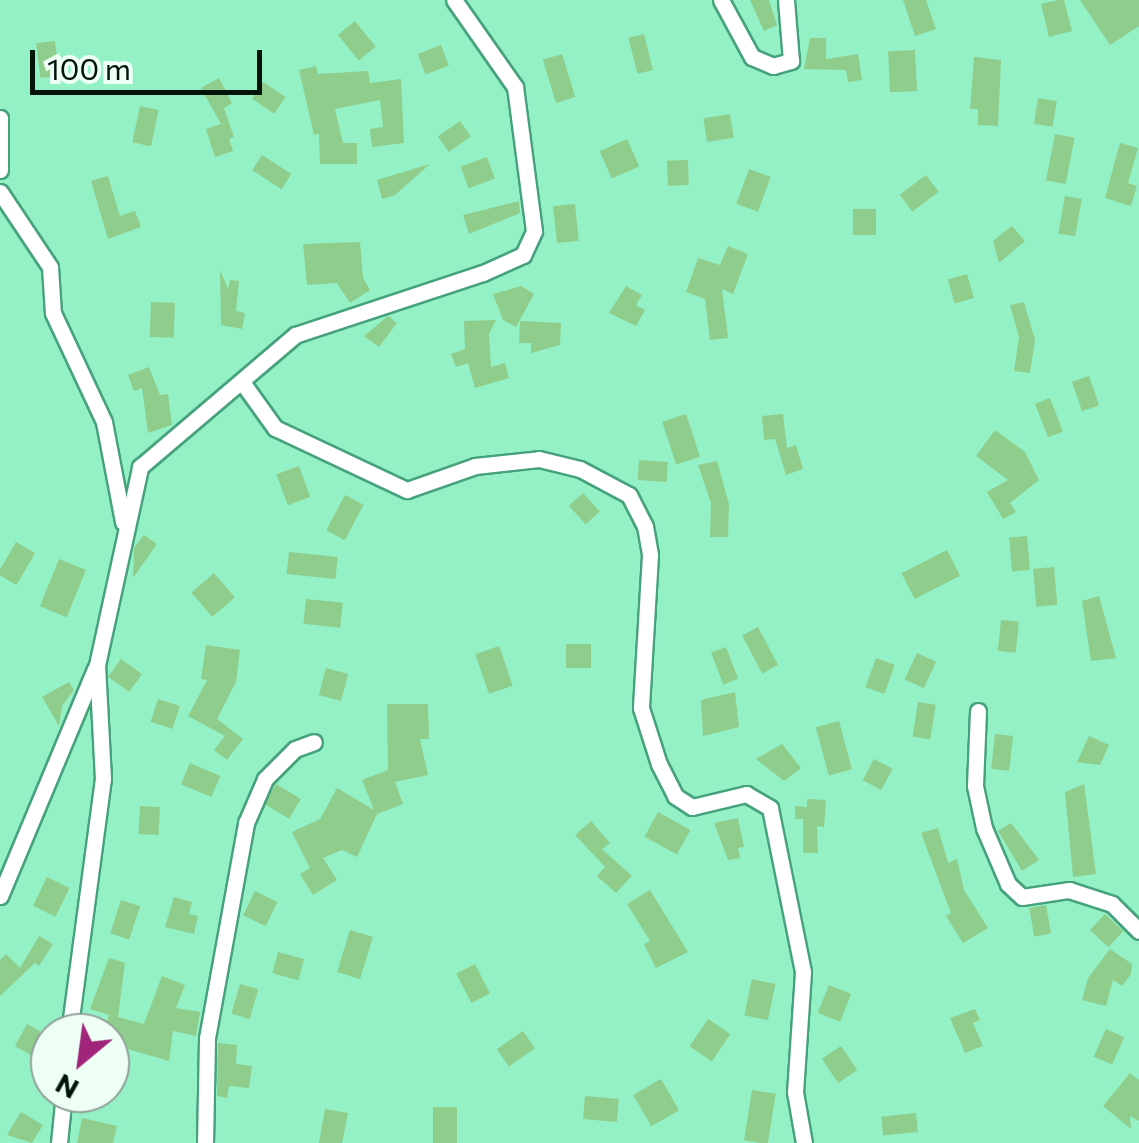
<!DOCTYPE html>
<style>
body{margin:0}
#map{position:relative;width:1139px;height:1143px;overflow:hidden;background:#94f0c5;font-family:Commissioner,sans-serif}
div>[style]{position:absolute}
.building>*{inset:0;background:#8fcd8c;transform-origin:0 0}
.roads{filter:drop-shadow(2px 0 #46a27c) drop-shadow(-2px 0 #46a27c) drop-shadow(0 2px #46a27c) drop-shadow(0 -2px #46a27c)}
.minor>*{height:15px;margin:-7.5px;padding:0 7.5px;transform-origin:7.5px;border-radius:7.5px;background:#fff}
span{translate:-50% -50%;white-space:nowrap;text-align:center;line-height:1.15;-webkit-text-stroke:8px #eefff6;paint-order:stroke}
.north{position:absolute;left:30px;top:1013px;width:100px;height:100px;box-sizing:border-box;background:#eefff6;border:2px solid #8fa198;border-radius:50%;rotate:209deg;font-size:28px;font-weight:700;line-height:40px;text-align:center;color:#00140a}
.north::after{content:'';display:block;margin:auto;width:35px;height:45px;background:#a0257a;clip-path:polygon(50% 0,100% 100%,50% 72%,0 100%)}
.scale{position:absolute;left:30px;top:50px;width:232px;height:45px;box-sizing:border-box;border:5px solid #00140a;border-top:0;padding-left:12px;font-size:30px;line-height:35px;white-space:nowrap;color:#00140a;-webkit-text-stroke:8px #eefff6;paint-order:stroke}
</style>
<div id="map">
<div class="building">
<i style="clip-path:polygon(750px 0,769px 0,777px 25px,764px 31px)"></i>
<i style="clip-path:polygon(903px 0,926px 0,936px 29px,915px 36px)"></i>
<i style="clip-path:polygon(1058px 0,1064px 0,1072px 31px,1049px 37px,1041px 4px)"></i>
<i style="clip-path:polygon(1080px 0,1139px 0,1139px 26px,1110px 45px)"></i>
<i style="left:355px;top:21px;width:33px;height:22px;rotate:51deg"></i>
<i style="left:644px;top:34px;width:37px;height:16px;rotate:76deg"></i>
<i style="clip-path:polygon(810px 38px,826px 38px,826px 59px,858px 54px,862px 80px,848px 82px,846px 70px,804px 69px)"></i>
<i style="left:55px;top:41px;width:35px;height:19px;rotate:83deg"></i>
<i style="left:441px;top:45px;width:22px;height:25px;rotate:69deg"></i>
<i style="left:915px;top:50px;width:41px;height:27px;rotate:87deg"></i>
<i style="left:562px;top:54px;width:45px;height:20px;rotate:73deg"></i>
<i style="clip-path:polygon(974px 57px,1001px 60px,998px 126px,978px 125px,978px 109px,970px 109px)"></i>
<i style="clip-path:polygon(316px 66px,318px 74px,368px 71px,370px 83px,401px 79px,404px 143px,372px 147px,370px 129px,383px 127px,380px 100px,335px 109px,343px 143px,357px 143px,357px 164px,320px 164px,319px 134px,314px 135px,299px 70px)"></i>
<i style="clip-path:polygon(219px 78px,232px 103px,224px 108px,234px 137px,229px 139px,233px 151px,215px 157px,206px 129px,221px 124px,201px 88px)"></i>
<i style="left:263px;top:82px;width:27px;height:20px;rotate:34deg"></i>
<i style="left:1038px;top:98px;width:19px;height:26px;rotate:9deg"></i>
<i style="left:140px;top:106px;width:19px;height:37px;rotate:12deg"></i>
<i style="left:730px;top:114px;width:24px;height:27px;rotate:81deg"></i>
<i style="left:460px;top:121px;width:19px;height:27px;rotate:55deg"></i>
<i style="left:1055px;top:134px;width:20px;height:47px;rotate:11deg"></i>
<i style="left:627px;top:139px;width:30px;height:30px;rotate:66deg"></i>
<i style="clip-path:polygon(1120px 143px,1138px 148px,1128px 183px,1137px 186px,1131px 206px,1105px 198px)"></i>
<i style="left:262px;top:155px;width:35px;height:18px;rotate:33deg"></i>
<i style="left:487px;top:157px;width:23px;height:28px;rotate:70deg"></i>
<i style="left:688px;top:160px;width:25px;height:21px;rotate:88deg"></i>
<i style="clip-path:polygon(430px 164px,395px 195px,382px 199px,377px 180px)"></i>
<i style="left:749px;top:169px;width:23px;height:37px;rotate:20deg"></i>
<i style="left:926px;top:175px;width:21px;height:33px;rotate:53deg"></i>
<i style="clip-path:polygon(108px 176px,120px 216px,135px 211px,141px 227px,108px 239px,91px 181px)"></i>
<i style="left:1065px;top:196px;width:17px;height:38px;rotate:10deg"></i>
<i style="clip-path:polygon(519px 201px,520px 213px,469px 234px,463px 215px)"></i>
<i style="left:575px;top:204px;width:37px;height:22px;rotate:84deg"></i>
<i style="left:853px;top:209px;width:23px;height:26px"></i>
<i style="clip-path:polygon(1012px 226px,1025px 241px,999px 263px,993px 241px)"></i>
<i style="clip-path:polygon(360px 242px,363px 278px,370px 290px,350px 303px,337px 283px,307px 285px,303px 244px)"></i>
<i style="clip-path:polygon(728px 246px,748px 254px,733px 294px,722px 289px,728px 338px,710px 340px,705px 299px,686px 292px,698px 258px,720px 265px)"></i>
<i style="clip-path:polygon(220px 270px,228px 289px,230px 280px,239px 281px,236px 311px,245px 313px,242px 329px,221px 325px)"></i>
<i style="left:967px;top:274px;width:25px;height:20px;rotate:74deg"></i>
<i style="clip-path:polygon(521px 286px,534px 294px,516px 327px,503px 320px,493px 294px)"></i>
<i style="clip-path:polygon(626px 286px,642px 295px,636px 305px,645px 310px,636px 326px,609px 313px)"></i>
<i style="left:151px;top:302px;width:24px;height:35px;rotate:2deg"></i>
<i style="clip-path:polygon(1024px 302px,1035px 340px,1030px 373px,1014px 371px,1019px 337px,1010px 305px)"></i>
<i style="clip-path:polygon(388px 316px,397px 323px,379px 347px,364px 336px)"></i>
<i style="clip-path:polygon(496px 320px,489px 334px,491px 367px,505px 363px,509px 378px,475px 388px,468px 363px,456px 367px,451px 354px,465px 349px,464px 321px)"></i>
<i style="clip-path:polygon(520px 321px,561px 323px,560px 345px,531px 353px,531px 343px,519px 343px)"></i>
<i style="clip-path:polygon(149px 367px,160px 395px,168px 394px,172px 425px,148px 433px,142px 388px,134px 391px,128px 375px)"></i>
<i style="left:1089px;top:376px;width:31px;height:18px;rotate:71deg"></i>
<i style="left:1050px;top:398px;width:36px;height:16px;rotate:69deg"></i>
<i style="left:686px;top:414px;width:45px;height:25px;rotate:72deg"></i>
<i style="clip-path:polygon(783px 414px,787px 448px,796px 445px,803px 469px,786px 475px,775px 439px,764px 440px,762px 416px)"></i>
<i style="clip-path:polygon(995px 430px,1025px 452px,1039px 480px,1010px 503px,1016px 512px,1003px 519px,987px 492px,1008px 480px,976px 456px)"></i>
<i style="left:639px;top:460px;width:29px;height:20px;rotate:4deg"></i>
<i style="clip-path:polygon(717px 461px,729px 504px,728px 537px,710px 537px,711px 503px,698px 465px)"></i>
<i style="left:299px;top:466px;width:33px;height:24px;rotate:70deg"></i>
<i style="left:583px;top:493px;width:25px;height:19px;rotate:48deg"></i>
<i style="left:345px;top:495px;width:21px;height:40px;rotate:28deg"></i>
<i style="clip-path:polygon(144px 535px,157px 544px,133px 578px,134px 548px)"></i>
<i style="left:1027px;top:536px;width:34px;height:18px;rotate:85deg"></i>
<i style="left:16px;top:542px;width:22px;height:37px;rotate:30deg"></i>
<i style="left:947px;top:550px;width:29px;height:51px;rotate:63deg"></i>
<i style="left:289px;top:552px;width:49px;height:22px;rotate:6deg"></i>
<i style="left:59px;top:559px;width:29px;height:51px;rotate:22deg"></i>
<i style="left:1054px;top:567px;width:38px;height:21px;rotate:85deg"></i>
<i style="left:214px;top:573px;width:32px;height:30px;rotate:49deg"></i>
<i style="clip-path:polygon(1099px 596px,1116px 658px,1091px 661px,1082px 601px)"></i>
<i style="left:306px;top:599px;width:37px;height:25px;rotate:6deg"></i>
<i style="left:1001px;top:620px;width:18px;height:31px;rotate:6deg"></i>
<i style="left:758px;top:627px;width:43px;height:18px;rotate:62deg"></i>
<i style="left:566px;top:644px;width:25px;height:24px"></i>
<i style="clip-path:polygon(206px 645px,240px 650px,236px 682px,217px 719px,243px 739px,227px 760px,214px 750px,225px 736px,188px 716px,207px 680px,201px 679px)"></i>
<i style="left:499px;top:646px;width:42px;height:25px;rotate:71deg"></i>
<i style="left:726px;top:647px;width:34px;height:16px;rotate:69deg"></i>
<i style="left:917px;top:653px;width:21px;height:29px;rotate:25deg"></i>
<i style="left:876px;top:658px;width:20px;height:31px;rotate:20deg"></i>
<i style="left:121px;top:659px;width:26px;height:22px;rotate:36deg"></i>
<i style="left:326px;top:668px;width:23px;height:28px;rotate:15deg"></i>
<i style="clip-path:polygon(69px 682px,74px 690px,62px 706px,59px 726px,42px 697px)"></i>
<i style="clip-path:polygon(735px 692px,739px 727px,703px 736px,701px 700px)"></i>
<i style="left:158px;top:699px;width:23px;height:24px;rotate:18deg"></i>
<i style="left:918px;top:702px;width:18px;height:35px;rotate:9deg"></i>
<i style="clip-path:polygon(387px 704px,428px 704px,429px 739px,420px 739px,428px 775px,395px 782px,403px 804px,377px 814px,357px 857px,342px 850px,323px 858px,337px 880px,313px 895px,300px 874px,310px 868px,292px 832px,320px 819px,337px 788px,374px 810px,362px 780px,388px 770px)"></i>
<i style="left:839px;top:721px;width:50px;height:24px;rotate:75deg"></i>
<i style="left:995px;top:734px;width:18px;height:35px;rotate:6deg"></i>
<i style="clip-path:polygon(1089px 736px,1109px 745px,1100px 765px,1077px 762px)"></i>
<i style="clip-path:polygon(782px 744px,801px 768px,784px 781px,756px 759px)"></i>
<i style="left:874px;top:759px;width:21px;height:24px;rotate:28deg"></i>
<i style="left:190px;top:763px;width:33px;height:23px;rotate:23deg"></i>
<i style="left:276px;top:784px;width:29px;height:23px;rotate:31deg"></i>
<i style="clip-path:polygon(1084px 784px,1096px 874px,1073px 877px,1065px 792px)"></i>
<i style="clip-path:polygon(807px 799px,826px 800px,824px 827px,817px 826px,818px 853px,803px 853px,803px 819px,795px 819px,795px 806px,807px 807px)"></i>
<i style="left:140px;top:806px;width:20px;height:28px;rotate:3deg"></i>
<i style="left:658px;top:812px;width:37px;height:28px;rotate:29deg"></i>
<i style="clip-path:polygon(738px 818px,744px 847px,738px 848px,740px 858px,728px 860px,714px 823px)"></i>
<i style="clip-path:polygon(591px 821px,610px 843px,602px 849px,632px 876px,616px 893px,597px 876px,605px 867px,575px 835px)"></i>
<i style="clip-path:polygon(1011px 823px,1039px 860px,1022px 871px,998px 831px)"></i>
<i style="clip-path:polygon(938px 828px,948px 863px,957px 859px,964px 890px,988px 928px,963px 943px,946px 916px,951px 913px,921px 833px)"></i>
<i style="left:47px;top:877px;width:25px;height:32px;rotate:26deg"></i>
<i style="clip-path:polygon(650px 890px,688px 952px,656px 968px,644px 944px,650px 941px,627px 904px)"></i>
<i style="left:255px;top:891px;width:25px;height:27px;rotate:26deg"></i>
<i style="clip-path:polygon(174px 897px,192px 902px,189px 914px,198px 916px,194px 934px,165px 927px)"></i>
<i style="left:121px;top:900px;width:20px;height:35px;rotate:18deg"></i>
<i style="left:1046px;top:905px;width:29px;height:17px;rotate:80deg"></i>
<i style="left:1105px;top:914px;width:25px;height:22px;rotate:43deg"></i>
<i style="left:350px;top:930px;width:24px;height:44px;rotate:17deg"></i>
<i style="clip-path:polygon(39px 936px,53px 944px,39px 966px,35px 963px,0 996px,0 960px,6px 954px,20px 968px)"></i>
<i style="clip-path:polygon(1110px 949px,1132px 964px,1131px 974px,1122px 986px,1113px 980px,1106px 1006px,1082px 1000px,1088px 978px)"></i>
<i style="left:278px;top:952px;width:27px;height:22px;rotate:15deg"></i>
<i style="clip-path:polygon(109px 958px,125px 963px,118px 1017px,144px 1024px,162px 976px,185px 985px,176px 1008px,200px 1012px,196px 1036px,173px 1031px,169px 1061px,110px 1044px,110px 1033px,104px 1033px,109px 1015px,90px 1009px)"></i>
<i style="left:475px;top:964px;width:33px;height:21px;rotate:63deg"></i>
<i style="left:752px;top:979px;width:24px;height:37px;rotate:12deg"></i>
<i style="left:240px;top:984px;width:19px;height:31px;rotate:16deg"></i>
<i style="left:829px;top:985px;width:24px;height:30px;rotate:22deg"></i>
<i style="clip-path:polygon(975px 1009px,980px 1020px,973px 1023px,983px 1046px,965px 1053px,950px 1018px)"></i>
<i style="left:708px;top:1019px;width:27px;height:33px;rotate:34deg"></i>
<i style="clip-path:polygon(27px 1024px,50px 1037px,41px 1061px,15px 1046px)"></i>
<i style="left:1106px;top:1029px;width:20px;height:30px;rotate:24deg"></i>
<i style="left:523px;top:1031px;width:21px;height:32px;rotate:55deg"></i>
<i style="clip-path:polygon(218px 1043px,237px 1045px,236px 1064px,252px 1066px,249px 1088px,229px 1086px,227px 1098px,217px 1096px)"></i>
<i style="left:841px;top:1046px;width:29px;height:23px;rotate:56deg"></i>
<i style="clip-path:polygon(1130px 1073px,1139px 1080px,1139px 1121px,1130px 1116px,1131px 1129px,1103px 1106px)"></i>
<i style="left:661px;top:1079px;width:36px;height:32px;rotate:60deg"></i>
<i style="left:752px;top:1090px;width:24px;height:51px;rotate:9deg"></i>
<i style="left:585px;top:1096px;width:34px;height:23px;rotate:5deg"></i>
<i style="left:433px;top:1107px;width:24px;height:36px"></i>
<i style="clip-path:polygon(325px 1109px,348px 1113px,342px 1143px,319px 1143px)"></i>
<i style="clip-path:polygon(21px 1112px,43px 1125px,32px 1143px,7px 1135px)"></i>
<i style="left:916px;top:1113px;width:19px;height:35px;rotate:84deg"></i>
<i style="clip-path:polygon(82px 1118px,117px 1126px,113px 1143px,77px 1143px)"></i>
</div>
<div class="roads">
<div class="minor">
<i style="left:721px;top:0;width:65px;rotate:61.5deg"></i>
<i style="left:752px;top:57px;width:23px;rotate:23deg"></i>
<i style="left:773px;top:66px;width:19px;rotate:-16deg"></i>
<i style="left:791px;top:61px;width:61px;rotate:-94.7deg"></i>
<i style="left:0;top:118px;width:52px;rotate:90deg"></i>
<i style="left:0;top:192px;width:90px;rotate:56.3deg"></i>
<i style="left:50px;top:267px;width:46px;rotate:86.3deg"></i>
<i style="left:53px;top:313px;width:120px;rotate:64.9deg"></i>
<i style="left:104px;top:422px;width:102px;rotate:79.2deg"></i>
<i style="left:242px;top:382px;width:57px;rotate:54.3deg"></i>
<i style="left:275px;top:428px;width:146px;rotate:25.2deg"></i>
<i style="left:407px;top:490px;width:72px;rotate:-19.4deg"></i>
<i style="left:475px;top:466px;width:64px;rotate:-6.2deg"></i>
<i style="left:539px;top:459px;width:42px;rotate:13.7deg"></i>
<i style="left:580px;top:469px;width:55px;rotate:28deg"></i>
<i style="left:629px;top:495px;width:35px;rotate:63deg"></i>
<i style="left:645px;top:526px;width:29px;rotate:80deg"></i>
<i style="left:650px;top:555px;width:153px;rotate:93.4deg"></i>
<i style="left:641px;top:708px;width:59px;rotate:72.2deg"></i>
<i style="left:659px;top:764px;width:36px;rotate:63deg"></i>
<i style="left:675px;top:796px;width:20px;rotate:33deg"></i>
<i style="left:692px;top:807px;width:56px;rotate:-13.5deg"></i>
<i style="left:746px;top:794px;width:28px;rotate:30deg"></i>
<i style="left:770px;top:808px;width:167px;rotate:78.6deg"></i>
<i style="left:803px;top:972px;width:120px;rotate:93.8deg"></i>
<i style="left:795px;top:1092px;width:52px;rotate:80deg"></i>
<i style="left:978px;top:711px;width:75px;rotate:92.3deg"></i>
<i style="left:975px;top:786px;width:43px;rotate:77.9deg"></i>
<i style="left:984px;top:828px;width:61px;rotate:66.8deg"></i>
<i style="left:1008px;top:884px;width:19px;rotate:43deg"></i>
<i style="left:1022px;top:897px;width:48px;rotate:-8.5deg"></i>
<i style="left:1069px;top:890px;width:45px;rotate:18deg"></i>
<i style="left:1112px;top:904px;width:38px;rotate:45deg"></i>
<i style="left:0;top:896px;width:246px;rotate:-67.3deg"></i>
<i style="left:69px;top:1033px;width:256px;rotate:-82.4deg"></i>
<i style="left:103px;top:779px;width:114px;rotate:-93deg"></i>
<i style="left:97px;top:665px;width:203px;rotate:-77.7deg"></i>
<i style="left:140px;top:467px;width:204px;rotate:-40.4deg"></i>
<i style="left:295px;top:335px;width:198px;rotate:-18.3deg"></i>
<i style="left:483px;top:273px;width:44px;rotate:-24.2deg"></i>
<i style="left:523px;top:255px;width:26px;rotate:-65deg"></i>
<i style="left:534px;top:231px;width:145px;rotate:-97.5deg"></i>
<i style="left:515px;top:87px;width:106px;rotate:-125deg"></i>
<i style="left:59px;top:1143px;width:50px;rotate:-84.3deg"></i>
<i style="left:205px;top:1143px;width:105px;rotate:-88.9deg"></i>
<i style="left:207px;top:1038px;width:219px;rotate:-79.7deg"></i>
<i style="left:246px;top:823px;width:48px;rotate:-66.6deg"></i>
<i style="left:265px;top:779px;width:42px;rotate:-45deg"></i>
<i style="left:295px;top:749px;width:20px;rotate:-20deg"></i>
</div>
</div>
<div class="north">N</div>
<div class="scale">100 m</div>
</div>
